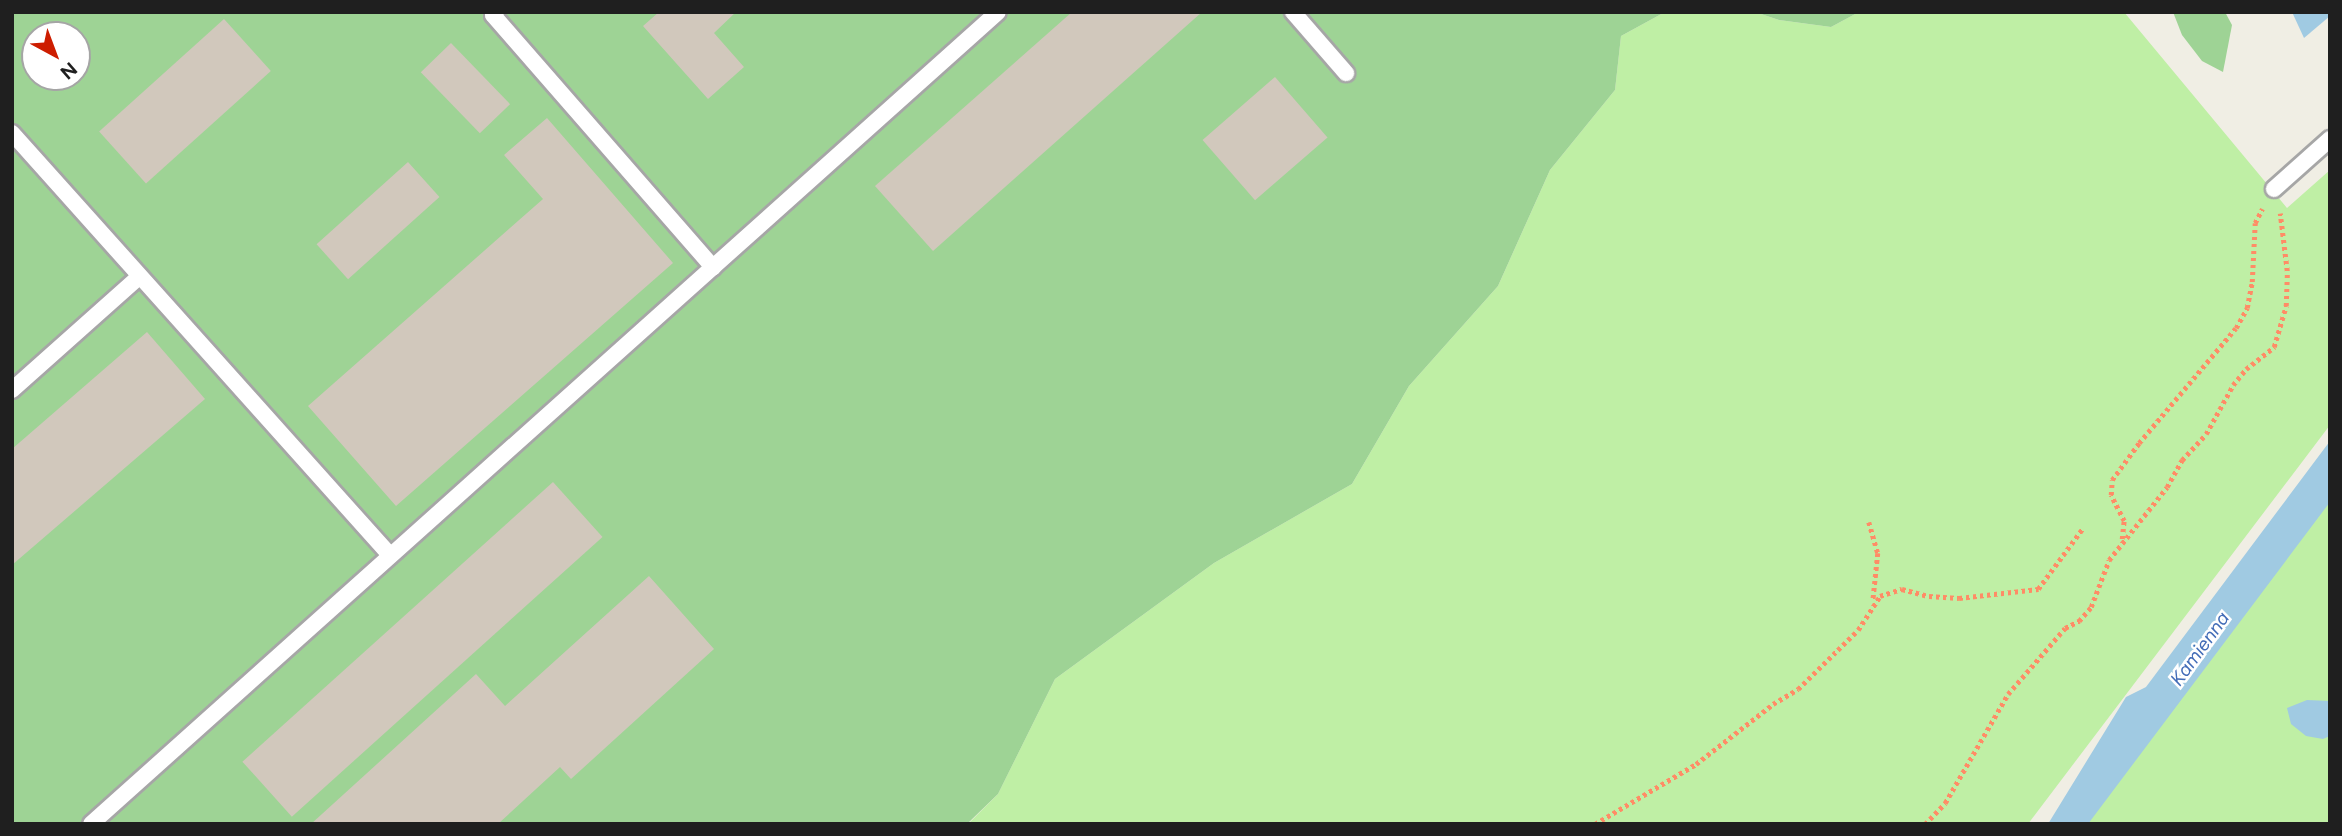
<!DOCTYPE html>
<style>
body{margin:0}
#map{position:relative;width:2342px;height:836px;overflow:hidden;background:#f0eee4;font-family:Figtree,sans-serif}
div>[style]{position:absolute}
.grass>*{inset:0;background:#bfefa5}
.forest>*{inset:0;background:#9ed395}
.water>*{inset:0;background:#a0cae2}
.building>*{inset:0;background:#d1c8bc;transform-origin:0 0}
.path>*{height:4.5px;margin-top:-2.25px;transform-origin:0;background:repeating-linear-gradient(90deg,#ff8c66 0 3.5px,transparent 0 7px)}
.roads{filter:drop-shadow(2px 0 #a6a6a6) drop-shadow(-2px 0 #a6a6a6) drop-shadow(0 2px #a6a6a6) drop-shadow(0 -2px #a6a6a6)}
.lane>*{height:16px;margin:-8px;padding:0 8px;transform-origin:8px;border-radius:8px;background:#fff}
span{translate:-50% -50%;white-space:nowrap;text-align:center;line-height:1.15;-webkit-text-stroke:5px #fff;paint-order:stroke}
.water-label{font-size:19px;color:#426cb7;font-style:italic}
.frame{position:absolute;inset:0;border:14px solid #1f1f1f;pointer-events:none}
.north{position:absolute;left:21px;top:21px;width:70px;height:70px;box-sizing:border-box;background:#fff;border:2px solid #a5a5a5;border-radius:50%;rotate:139deg;font-size:19px;font-weight:700;line-height:28px;text-align:center;color:#1f1f1f}
.north::after{content:'';display:block;margin:auto;width:24px;height:32px;background:#cd1d00;clip-path:polygon(50% 0,100% 100%,50% 72%,0 100%)}
</style>
<div id="map">
<div class="grass">
<i style="clip-path:polygon(1665px 12px,1755px 12px,1779px 20px,1831px 27px,1859px 12px,2124px 12px,2287px 208px,2330px 170px,2330px 425px,2028px 824px,968px 824px,998px 794px,1055px 679px,1214px 563px,1352px 484px,1409px 386px,1498px 286px,1550px 170px,1615px 90px,1621px 36px)"></i>
<i style="clip-path:polygon(2330px 487px,2330px 824px,2080px 824px)"></i>
</div>
<div class="forest">
<i style="clip-path:polygon(evenodd,12px 12px,1665px 12px,1621px 36px,1615px 90px,1550px 170px,1498px 286px,1409px 386px,1352px 484px,1214px 563px,1055px 679px,998px 794px,967px 824px,12px 824px,12px 12px,35px 35px,77px 35px,77px 77px,35px 77px,35px 35px)"></i>
<i style="clip-path:polygon(1755px 12px,1859px 12px,1831px 27px,1779px 20px)"></i>
<i style="clip-path:polygon(2173px 12px,2225px 12px,2232px 25px,2223px 72px,2202px 61px,2182px 35px)"></i>
</div>
<div class="water">
<i style="clip-path:polygon(2292px 12px,2330px 12px,2330px 16px,2304px 38px)"></i>
<i style="clip-path:polygon(2330px 441px,2330px 502px,2088px 824px,2048px 824px,2126px 697px,2146px 687px)"></i>
<i style="clip-path:polygon(2307px 700px,2330px 701px,2330px 736px,2323px 739px,2306px 736px,2291px 724px,2287px 708px)"></i>
</div>
<div class="building">
<i style="clip-path:polygon(659px 12px,736px 12px,714px 33px,744px 67px,708px 99px,643px 26px)"></i>
<i style="clip-path:polygon(1072px 12px,1202px 12px,933px 251px,875px 186px)"></i>
<i style="left:224px;top:19px;width:70px;height:168px;rotate:48deg"></i>
<i style="left:451px;top:43px;width:85px;height:42px;rotate:46deg"></i>
<i style="left:1275px;top:77px;width:80px;height:96px;rotate:49deg"></i>
<i style="clip-path:polygon(547px 118px,673px 263px,396px 506px,308px 406px,543px 199px,504px 155px)"></i>
<i style="left:408px;top:162px;width:47px;height:123px;rotate:48deg"></i>
<i style="clip-path:polygon(147px 332px,205px 399px,12px 565px,12px 449px)"></i>
<i style="left:553px;top:482px;width:74px;height:418px;rotate:48deg"></i>
<i style="clip-path:polygon(649px 576px,714px 649px,571px 779px,560px 767px,498px 824px,311px 824px,476px 674px,505px 706px)"></i>
</div>
<div class="path">
<i style="left:1869px;top:522px;width:32px;rotate:74deg"></i>
<i style="left:1878px;top:553px;width:48px;rotate:95.9deg"></i>
<i style="left:2122px;top:539px;width:18px;rotate:-84deg"></i>
<i style="left:2124px;top:521px;width:29px;rotate:-117deg"></i>
<i style="left:2111px;top:495px;width:15px;rotate:-86deg"></i>
<i style="left:2112px;top:480px;width:46px;rotate:-53.9deg"></i>
<i style="left:2139px;top:443px;width:150px;rotate:-49.9deg"></i>
<i style="left:2236px;top:328px;width:23px;rotate:-61deg"></i>
<i style="left:2247px;top:308px;width:26px;rotate:-79deg"></i>
<i style="left:2252px;top:282px;width:59px;rotate:-87.1deg"></i>
<i style="left:2255px;top:223px;width:16px;rotate:-63deg"></i>
<i style="left:1595px;top:824px;width:117px;rotate:-30.7deg"></i>
<i style="left:1696px;top:764px;width:98px;rotate:-37.9deg"></i>
<i style="left:1773px;top:704px;width:29px;rotate:-31deg"></i>
<i style="left:1798px;top:689px;width:84px;rotate:-44.5deg"></i>
<i style="left:1858px;top:630px;width:40px;rotate:-57.1deg"></i>
<i style="left:1880px;top:596px;width:23px;rotate:-18deg"></i>
<i style="left:1902px;top:589px;width:28px;rotate:15deg"></i>
<i style="left:1929px;top:596px;width:30px;rotate:4deg"></i>
<i style="left:1959px;top:598px;width:80px;rotate:-6.5deg"></i>
<i style="left:2038px;top:589px;width:76px;rotate:-53.6deg"></i>
<i style="left:1925px;top:824px;width:29px;rotate:-46deg"></i>
<i style="left:1945px;top:803px;width:126px;rotate:-60deg"></i>
<i style="left:2008px;top:694px;width:87px;rotate:-49.2deg"></i>
<i style="left:2065px;top:628px;width:16px;rotate:-27deg"></i>
<i style="left:2079px;top:621px;width:18px;rotate:-49deg"></i>
<i style="left:2091px;top:607px;width:50px;rotate:-69deg"></i>
<i style="left:2109px;top:560px;width:93px;rotate:-51.5deg"></i>
<i style="left:2167px;top:487px;width:31px;rotate:-61deg"></i>
<i style="left:2182px;top:460px;width:35px;rotate:-47deg"></i>
<i style="left:2206px;top:434px;width:56px;rotate:-61.1deg"></i>
<i style="left:2233px;top:385px;width:21px;rotate:-51deg"></i>
<i style="left:2246px;top:369px;width:36px;rotate:-38deg"></i>
<i style="left:2274px;top:347px;width:43px;rotate:-73.7deg"></i>
<i style="left:2286px;top:306px;width:35px;rotate:-88deg"></i>
<i style="left:2287px;top:271px;width:58px;rotate:-96.9deg"></i>
</div>
<div class="roads">
<div class="lane">
<i style="left:496px;top:12px;width:4px;rotate:135deg"></i>
<i style="left:493px;top:15px;width:335px;rotate:48.9deg"></i>
<i style="left:1293px;top:12px;width:81px;rotate:49deg"></i>
<i style="left:12px;top:133px;width:565px;rotate:48.16deg"></i>
<i style="left:2274px;top:189px;width:75px;rotate:-41.8deg"></i>
<i style="left:12px;top:390px;width:171px;rotate:-41.7deg"></i>
<i style="left:91px;top:824px;width:1217px;rotate:-41.84deg"></i>
</div>
</div>
<div class="water-label">
<span style="left:2200px;top:649px;rotate:-54deg">Kamienna</span>
</div>
<div class="frame"></div>
<div class="north">N</div>
</div>
